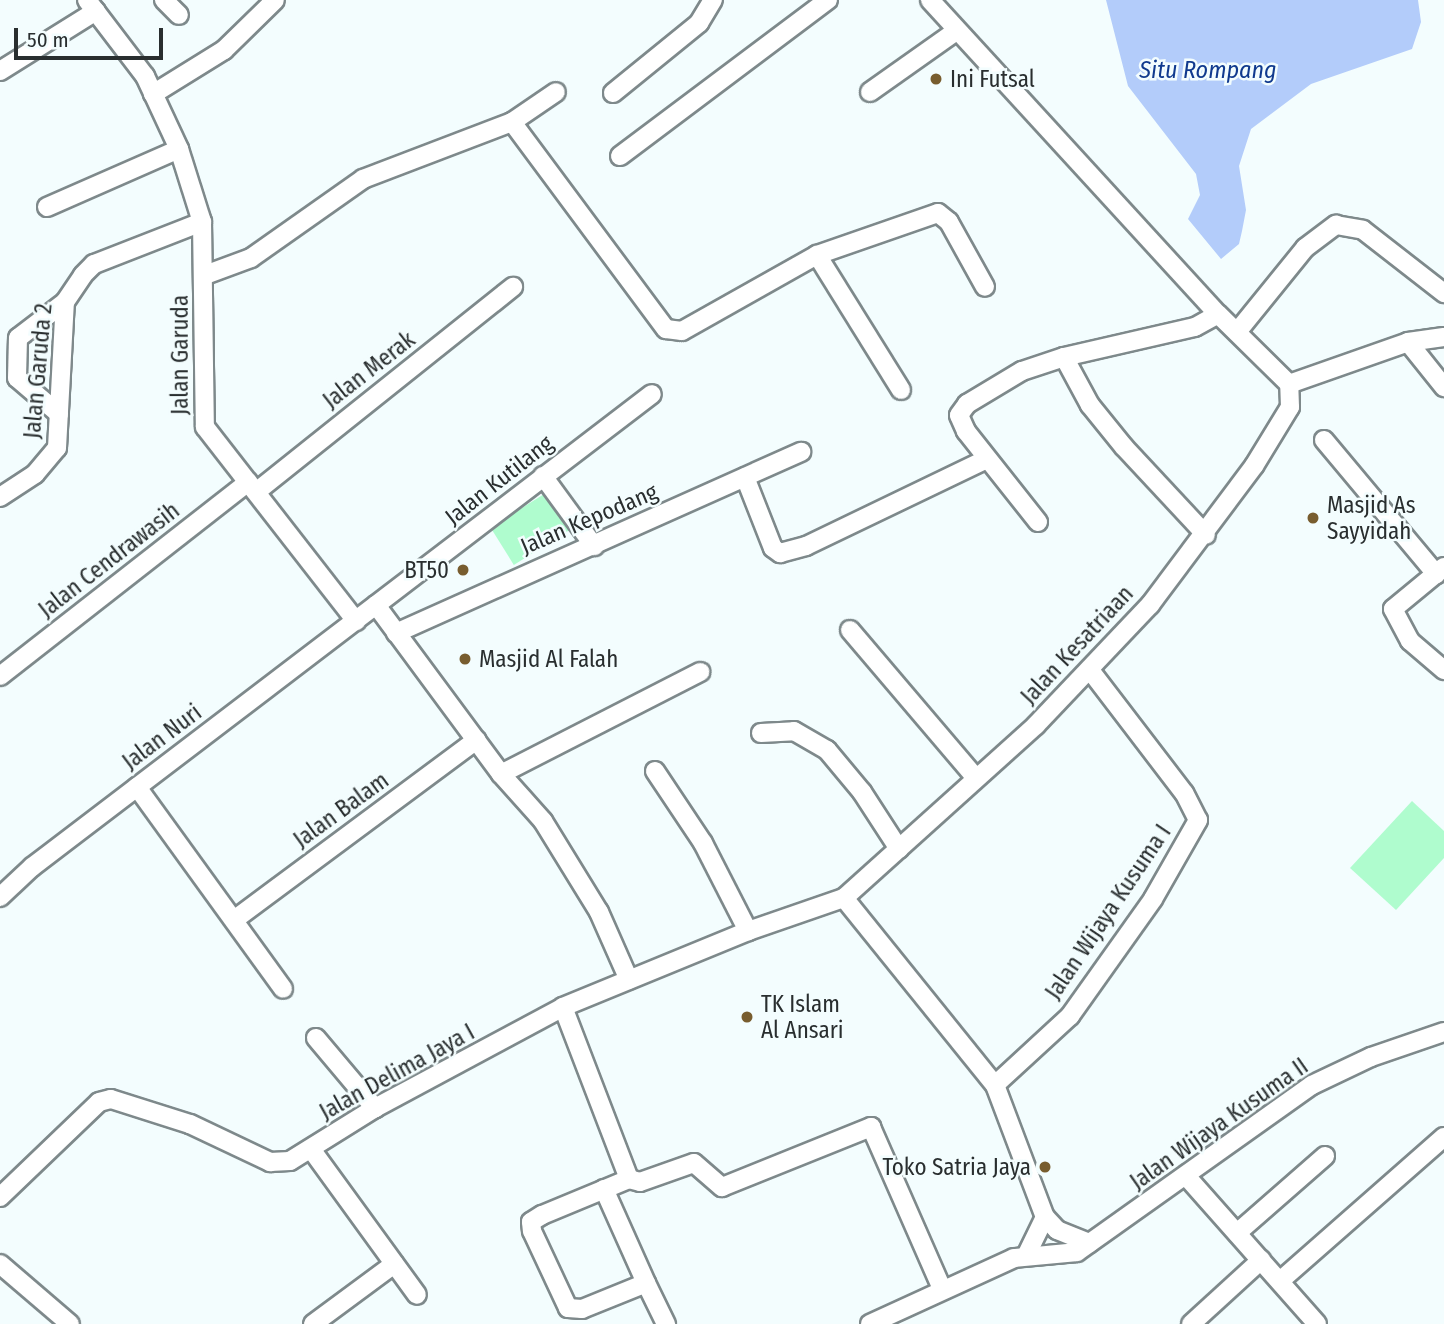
<!DOCTYPE html>
<style>
body{margin:0}
#map{position:relative;width:1444px;height:1324px;overflow:hidden;background:#f3fdfe;font-family:"Fira Sans Condensed",sans-serif}
div>[style]{position:absolute}
.green>*{inset:0;background:#affcce;transform-origin:0 0}
.water>*{inset:0;background:#b3ccfa}
.roads{filter:drop-shadow(2px 0 #7e898b) drop-shadow(-2px 0 #7e898b) drop-shadow(0 2px #7e898b) drop-shadow(0 -2px #7e898b)}
.street>*{height:18px;margin:-9px;padding:0 9px;transform-origin:9px;border-radius:9px;background:#fff}
.dots>*{width:19px;height:19px;translate:-50% -50%;box-sizing:border-box;border:4px solid #f3fdfe;border-radius:50%}
span{translate:-50% -50%;white-space:nowrap;text-align:center;line-height:1.15;-webkit-text-stroke:5px #f3fdfe;paint-order:stroke}
.poi-label{font-size:23px;color:#292e2f}
.left{translate:0 -50%;text-align:left}
.right{translate:-100% -50%;text-align:right}
.street-label{font-size:23px;color:#292e2f}
.water-label{font-size:24px;color:#103a8e;font-style:italic}
.scale{position:absolute;left:14px;top:28px;width:149px;height:32px;box-sizing:border-box;border:4px solid #292e2f;border-top:0;padding-left:9px;font-size:21px;line-height:24px;white-space:nowrap;color:#292e2f;-webkit-text-stroke:5px #f3fdfe;paint-order:stroke}
</style>
<div id="map">
<div class="green">
<i style="left:549px;top:491px;width:44px;height:69px;rotate:58deg"></i>
<i style="clip-path:polygon(1412px 801px,1444px 831px,1444px 858px,1396px 910px,1350px 868px)"></i>
</div>
<div class="water">
<i style="clip-path:polygon(1106px 0,1418px 0,1421px 22px,1412px 49px,1311px 84px,1251px 129px,1239px 166px,1246px 210px,1242px 231px,1239px 244px,1221px 259px,1188px 219px,1200px 195px,1196px 174px,1128px 86px)"></i>
</div>
<div class="roads">
<div class="street">
<i style="left:87px;top:0;width:96px;rotate:52.7deg"></i>
<i style="left:145px;top:76px;width:81px;rotate:65deg"></i>
<i style="left:179px;top:149px;width:77px;rotate:72.5deg"></i>
<i style="left:202px;top:222px;width:205px;rotate:89.2deg"></i>
<i style="left:205px;top:427px;width:246px;rotate:52.1deg"></i>
<i style="left:164px;top:0;width:21px;rotate:45deg"></i>
<i style="left:930px;top:0;width:426px;rotate:47.5deg"></i>
<i style="left:1218px;top:314px;width:100px;rotate:44.6deg"></i>
<i style="left:0;top:71px;width:113px;rotate:-32deg"></i>
<i style="left:870px;top:92px;width:105px;rotate:-35.3deg"></i>
<i style="left:613px;top:93px;width:111px;rotate:-39.1deg"></i>
<i style="left:699px;top:23px;width:27px;rotate:-59deg"></i>
<i style="left:153px;top:94px;width:84px;rotate:-31.8deg"></i>
<i style="left:224px;top:50px;width:71px;rotate:-44.4deg"></i>
<i style="left:512px;top:122px;width:53px;rotate:-34.3deg"></i>
<i style="left:620px;top:156px;width:260px;rotate:-36.9deg"></i>
<i style="left:47px;top:207px;width:144px;rotate:-23.7deg"></i>
<i style="left:817px;top:255px;width:159px;rotate:58.1deg"></i>
<i style="left:205px;top:275px;width:49px;rotate:-20.3deg"></i>
<i style="left:251px;top:258px;width:137px;rotate:-35.2deg"></i>
<i style="left:363px;top:179px;width:160px;rotate:-20.9deg"></i>
<i style="left:512px;top:122px;width:258px;rotate:53.4deg"></i>
<i style="left:666px;top:329px;width:16px;rotate:7deg"></i>
<i style="left:682px;top:331px;width:155px;rotate:-29.4deg"></i>
<i style="left:817px;top:255px;width:128px;rotate:-19.1deg"></i>
<i style="left:938px;top:213px;width:14px;rotate:39deg"></i>
<i style="left:949px;top:222px;width:74px;rotate:61deg"></i>
<i style="left:1237px;top:332px;width:108px;rotate:-51deg"></i>
<i style="left:1305px;top:248px;width:39px;rotate:-37deg"></i>
<i style="left:1336px;top:225px;width:27px;rotate:10deg"></i>
<i style="left:1363px;top:230px;width:103px;rotate:37.9deg"></i>
<i style="left:1408px;top:342px;width:36px;rotate:-8deg"></i>
<i style="left:1064px;top:357px;width:55px;rotate:61.6deg"></i>
<i style="left:1090px;top:405px;width:54px;rotate:51deg"></i>
<i style="left:1124px;top:447px;width:120px;rotate:47deg"></i>
<i style="left:1289px;top:384px;width:126px;rotate:-19.4deg"></i>
<i style="left:1408px;top:342px;width:58px;rotate:51.3deg"></i>
<i style="left:59px;top:414px;width:55px;rotate:-139.4deg"></i>
<i style="left:17px;top:378px;width:40px;rotate:-88.6deg"></i>
<i style="left:18px;top:338px;width:59px;rotate:-37.5deg"></i>
<i style="left:1324px;top:440px;width:175px;rotate:50.1deg"></i>
<i style="left:543px;top:476px;width:87px;rotate:53.9deg"></i>
<i style="left:745px;top:477px;width:76px;rotate:68.5deg"></i>
<i style="left:773px;top:548px;width:9px;rotate:36deg"></i>
<i style="left:780px;top:553px;width:27px;rotate:-15deg"></i>
<i style="left:806px;top:546px;width:201px;rotate:-25.7deg"></i>
<i style="left:256px;top:492px;width:329px;rotate:-38.6deg"></i>
<i style="left:0;top:497px;width:42px;rotate:-33.3deg"></i>
<i style="left:35px;top:474px;width:34px;rotate:-50deg"></i>
<i style="left:57px;top:448px;width:146px;rotate:-86.9deg"></i>
<i style="left:65px;top:302px;width:32px;rotate:-56deg"></i>
<i style="left:83px;top:275px;width:16px;rotate:-45deg"></i>
<i style="left:94px;top:264px;width:116px;rotate:-21.3deg"></i>
<i style="left:1038px;top:522px;width:116px;rotate:-128.4deg"></i>
<i style="left:966px;top:431px;width:17px;rotate:-114deg"></i>
<i style="left:959px;top:415px;width:14px;rotate:-54deg"></i>
<i style="left:967px;top:404px;width:64px;rotate:-31deg"></i>
<i style="left:1022px;top:371px;width:44px;rotate:-18.4deg"></i>
<i style="left:1064px;top:357px;width:134px;rotate:-12.9deg"></i>
<i style="left:1195px;top:327px;width:26px;rotate:-29deg"></i>
<i style="left:1444px;top:567px;width:66px;rotate:140.5deg"></i>
<i style="left:1393px;top:609px;width:36px;rotate:62deg"></i>
<i style="left:1410px;top:641px;width:45px;rotate:40.5deg"></i>
<i style="left:376px;top:605px;width:347px;rotate:-37.4deg"></i>
<i style="left:850px;top:630px;width:194px;rotate:49.6deg"></i>
<i style="left:396px;top:633px;width:444px;rotate:-24.1deg"></i>
<i style="left:0;top:676px;width:315px;rotate:-38deg"></i>
<i style="left:761px;top:733px;width:33px;rotate:-3deg"></i>
<i style="left:794px;top:731px;width:38px;rotate:30deg"></i>
<i style="left:827px;top:750px;width:55px;rotate:50.2deg"></i>
<i style="left:862px;top:792px;width:68px;rotate:57deg"></i>
<i style="left:655px;top:771px;width:87px;rotate:56.3deg"></i>
<i style="left:703px;top:843px;width:99px;rotate:62.9deg"></i>
<i style="left:501px;top:774px;width:224px;rotate:-27.1deg"></i>
<i style="left:137px;top:787px;width:249px;rotate:54.1deg"></i>
<i style="left:0;top:897px;width:44px;rotate:-43.2deg"></i>
<i style="left:32px;top:867px;width:432px;rotate:-37.3deg"></i>
<i style="left:376px;top:605px;width:210px;rotate:53.5deg"></i>
<i style="left:501px;top:774px;width:63px;rotate:48.2deg"></i>
<i style="left:543px;top:821px;width:107px;rotate:58.4deg"></i>
<i style="left:599px;top:912px;width:74px;rotate:66.2deg"></i>
<i style="left:844px;top:898px;width:240px;rotate:51.1deg"></i>
<i style="left:995px;top:1085px;width:141px;rotate:69.3deg"></i>
<i style="left:1045px;top:1217px;width:43px;rotate:116deg"></i>
<i style="left:234px;top:920px;width:302px;rotate:-36.6deg"></i>
<i style="left:563px;top:1007px;width:184px;rotate:69deg"></i>
<i style="left:629px;top:1179px;width:11px;rotate:15deg"></i>
<i style="left:640px;top:1182px;width:57px;rotate:-19.4deg"></i>
<i style="left:694px;top:1163px;width:37px;rotate:41deg"></i>
<i style="left:722px;top:1187px;width:161px;rotate:-21.9deg"></i>
<i style="left:871px;top:1127px;width:177px;rotate:66.3deg"></i>
<i style="left:316px;top:1038px;width:92px;rotate:49.9deg"></i>
<i style="left:995px;top:1085px;width:102px;rotate:-42.6deg"></i>
<i style="left:1070px;top:1016px;width:143px;rotate:-54.6deg"></i>
<i style="left:1153px;top:899px;width:91px;rotate:-60.3deg"></i>
<i style="left:1198px;top:820px;width:30px;rotate:-117deg"></i>
<i style="left:1184px;top:793px;width:155px;rotate:-127.4deg"></i>
<i style="left:311px;top:1149px;width:180px;rotate:54deg"></i>
<i style="left:1187px;top:1177px;width:196px;rotate:48.5deg"></i>
<i style="left:629px;top:1179px;width:94px;rotate:157.5deg"></i>
<i style="left:542px;top:1215px;width:13px;rotate:148deg"></i>
<i style="left:531px;top:1222px;width:9px;rotate:84deg"></i>
<i style="left:532px;top:1231px;width:85px;rotate:64.9deg"></i>
<i style="left:568px;top:1308px;width:14px;rotate:4deg"></i>
<i style="left:582px;top:1309px;width:69px;rotate:-22.1deg"></i>
<i style="left:646px;top:1283px;width:46px;rotate:64deg"></i>
<i style="left:604px;top:1189px;width:103px;rotate:65.9deg"></i>
<i style="left:0;top:1197px;width:137px;rotate:-43.8deg"></i>
<i style="left:99px;top:1102px;width:12px;rotate:-14deg"></i>
<i style="left:111px;top:1099px;width:83px;rotate:17.6deg"></i>
<i style="left:190px;top:1124px;width:89px;rotate:25.4deg"></i>
<i style="left:270px;top:1162px;width:20px;rotate:-3deg"></i>
<i style="left:290px;top:1161px;width:100px;rotate:-31.9deg"></i>
<i style="left:375px;top:1108px;width:213px;rotate:-28.2deg"></i>
<i style="left:563px;top:1007px;width:200px;rotate:-22.3deg"></i>
<i style="left:748px;top:931px;width:102px;rotate:-19deg"></i>
<i style="left:844px;top:898px;width:258px;rotate:-42deg"></i>
<i style="left:1036px;top:725px;width:166px;rotate:-46.5deg"></i>
<i style="left:1150px;top:605px;width:174px;rotate:-53.2deg"></i>
<i style="left:1254px;top:466px;width:69px;rotate:-58.6deg"></i>
<i style="left:1290px;top:407px;width:23px;rotate:-92deg"></i>
<i style="left:1045px;top:1217px;width:18px;rotate:47deg"></i>
<i style="left:1057px;top:1230px;width:35px;rotate:22deg"></i>
<i style="left:1237px;top:1233px;width:117px;rotate:-41.2deg"></i>
<i style="left:0;top:1264px;width:92px;rotate:40.6deg"></i>
<i style="left:1280px;top:1281px;width:218px;rotate:-41.3deg"></i>
<i style="left:313px;top:1324px;width:101px;rotate:-36.5deg"></i>
<i style="left:870px;top:1324px;width:158px;rotate:-24.6deg"></i>
<i style="left:1014px;top:1258px;width:63px;rotate:-5.4deg"></i>
<i style="left:1077px;top:1252px;width:288px;rotate:-35.4deg"></i>
<i style="left:1312px;top:1085px;width:65px;rotate:-25.4deg"></i>
<i style="left:1371px;top:1057px;width:77px;rotate:-18.9deg"></i>
<i style="left:1191px;top:1324px;width:95px;rotate:-42.4deg"></i>
</div>
</div>
<div class="dots">
<i style="left:936px;top:79px;background:#785d2f"></i>
<i style="left:1313px;top:518px;background:#785d2f"></i>
<i style="left:463px;top:570px;background:#785d2f"></i>
<i style="left:465px;top:659px;background:#785d2f"></i>
<i style="left:747px;top:1017px;background:#785d2f"></i>
<i style="left:1045px;top:1167px;background:#785d2f"></i>
</div>
<div class="poi-label">
<span class="left" style="left:950px;top:79px">Ini Futsal</span>
<span class="left" style="left:1327px;top:518px">Masjid As<br>Sayyidah</span>
<span class="right" style="left:449px;top:570px">BT50</span>
<span class="left" style="left:479px;top:659px">Masjid Al Falah</span>
<span class="left" style="left:761px;top:1017px">TK Islam<br>Al Ansari</span>
<span class="right" style="left:1031px;top:1167px">Toko Satria Jaya</span>
</div>
<div class="street-label">
<span style="left:180px;top:355px;rotate:-90deg">Jalan Garuda</span>
<span style="left:369px;top:370px;rotate:-38deg">Jalan Merak</span>
<span style="left:38px;top:371px;rotate:-85deg">Jalan Garuda 2</span>
<span style="left:499px;top:480px;rotate:-38deg">Jalan Kutilang</span>
<span style="left:589px;top:519px;rotate:-23deg">Jalan Kepodang</span>
<span style="left:109px;top:560px;rotate:-38deg">Jalan Cendrawasih</span>
<span style="left:1077px;top:645px;rotate:-47deg">Jalan Kesatriaan</span>
<span style="left:162px;top:737px;rotate:-37deg">Jalan Nuri</span>
<span style="left:341px;top:810px;rotate:-36deg">Jalan Balam</span>
<span style="left:1108px;top:912px;rotate:-56deg">Jalan Wijaya Kusuma I</span>
<span style="left:397px;top:1072px;rotate:-29deg">Jalan Delima Jaya I</span>
<span style="left:1219px;top:1124px;rotate:-35deg">Jalan Wijaya Kusuma II</span>
</div>
<div class="water-label">
<span style="left:1208px;top:71px">Situ Rompang</span>
</div>
<div class="scale">50 m</div>
</div>
